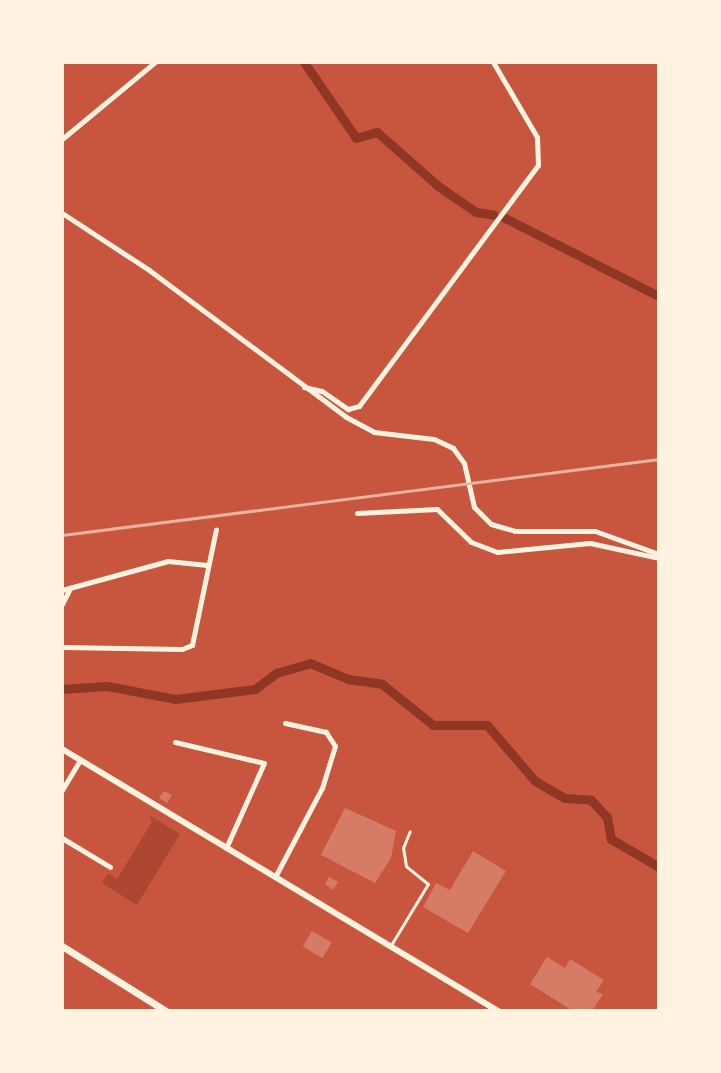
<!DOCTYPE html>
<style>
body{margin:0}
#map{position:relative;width:721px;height:1073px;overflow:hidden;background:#c8553d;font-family:"Zilla Slab",serif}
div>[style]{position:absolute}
.green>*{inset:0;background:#ae4732}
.canal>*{height:9px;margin:-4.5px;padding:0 4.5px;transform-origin:4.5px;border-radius:4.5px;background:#8f3625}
.building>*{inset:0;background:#d67c66;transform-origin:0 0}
.service>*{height:3px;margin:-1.5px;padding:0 1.5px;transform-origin:1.5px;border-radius:1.5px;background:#fff3e0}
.minor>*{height:5px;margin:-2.5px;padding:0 2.5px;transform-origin:2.5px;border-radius:2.5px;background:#fff3e0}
.tertiary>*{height:6px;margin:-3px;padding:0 3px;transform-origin:3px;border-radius:3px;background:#fff3e0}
.secondary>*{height:7px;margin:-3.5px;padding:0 3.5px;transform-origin:3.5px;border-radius:3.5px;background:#fff3e0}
.rail>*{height:3px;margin:-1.5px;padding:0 1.5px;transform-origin:1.5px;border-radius:1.5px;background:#e9b49f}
span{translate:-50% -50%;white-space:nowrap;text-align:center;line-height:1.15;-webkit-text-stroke:8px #fff3e0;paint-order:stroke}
.frame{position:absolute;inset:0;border:64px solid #fff3e0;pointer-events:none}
</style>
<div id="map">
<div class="green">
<i style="clip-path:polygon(149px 815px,180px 834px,137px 905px,102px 883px,108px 873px,117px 879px,152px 822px)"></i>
</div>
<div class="canal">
<i style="left:304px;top:62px;width:92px;rotate:55.6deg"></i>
<i style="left:356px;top:138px;width:22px;rotate:-16deg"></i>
<i style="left:377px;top:132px;width:81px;rotate:41.5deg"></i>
<i style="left:438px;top:186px;width:46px;rotate:34.4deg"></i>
<i style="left:476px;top:212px;width:18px;rotate:9deg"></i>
<i style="left:503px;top:217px;width:175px;rotate:26.9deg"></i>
<i style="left:62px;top:689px;width:45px;rotate:-3.8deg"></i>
<i style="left:107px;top:686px;width:69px;rotate:10.8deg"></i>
<i style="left:175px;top:699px;width:81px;rotate:-7.1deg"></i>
<i style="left:255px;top:689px;width:26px;rotate:-37deg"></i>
<i style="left:276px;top:673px;width:35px;rotate:-16deg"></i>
<i style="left:310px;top:663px;width:41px;rotate:22.8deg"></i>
<i style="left:348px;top:679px;width:34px;rotate:8deg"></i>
<i style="left:382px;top:684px;width:65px;rotate:38.8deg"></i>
<i style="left:433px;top:725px;width:54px"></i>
<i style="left:487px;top:725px;width:74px;rotate:49.4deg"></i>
<i style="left:535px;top:781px;width:34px;rotate:30deg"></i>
<i style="left:565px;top:798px;width:26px;rotate:4deg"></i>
<i style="left:591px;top:800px;width:23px;rotate:47deg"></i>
<i style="left:607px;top:817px;width:22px;rotate:80deg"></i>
<i style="left:611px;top:839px;width:56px;rotate:30.3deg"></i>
</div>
<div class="building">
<i style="clip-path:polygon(164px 791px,172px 795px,167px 803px,159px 798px)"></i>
<i style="clip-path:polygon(345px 808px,396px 831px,391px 858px,375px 883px,321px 855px)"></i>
<i style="clip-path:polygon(473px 851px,506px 871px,468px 933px,423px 907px,436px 883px,450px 890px)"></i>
<i style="clip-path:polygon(329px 877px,338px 882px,333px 890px,325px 884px)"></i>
<i style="left:312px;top:931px;width:23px;height:18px;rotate:31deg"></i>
<i style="clip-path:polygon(547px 957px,565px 968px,570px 959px,604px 980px,596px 992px,603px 994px,592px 1011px,573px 1011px,530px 984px)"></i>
</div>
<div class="service">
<i style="left:391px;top:945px;width:71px;rotate:-58.8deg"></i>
<i style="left:428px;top:884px;width:28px;rotate:-141deg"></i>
<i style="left:406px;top:866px;width:18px;rotate:-99deg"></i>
<i style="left:403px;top:848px;width:18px;rotate:-68deg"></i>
</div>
<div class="minor">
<i style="left:62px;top:139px;width:121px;rotate:-39.6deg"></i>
<i style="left:62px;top:213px;width:104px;rotate:33.2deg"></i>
<i style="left:149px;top:270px;width:246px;rotate:36.7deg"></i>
<i style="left:346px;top:417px;width:32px;rotate:28deg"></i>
<i style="left:374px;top:432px;width:60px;rotate:6.7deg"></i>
<i style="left:434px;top:439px;width:21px;rotate:25deg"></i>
<i style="left:453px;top:448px;width:19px;rotate:54deg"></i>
<i style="left:464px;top:463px;width:45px;rotate:77.2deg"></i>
<i style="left:474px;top:507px;width:24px;rotate:45deg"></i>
<i style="left:491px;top:524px;width:25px;rotate:16deg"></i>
<i style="left:515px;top:531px;width:80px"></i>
<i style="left:595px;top:531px;width:68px;rotate:19.8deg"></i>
<i style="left:304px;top:387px;width:18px;rotate:13deg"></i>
<i style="left:322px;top:391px;width:32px;rotate:35deg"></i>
<i style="left:348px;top:409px;width:11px;rotate:-15deg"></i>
<i style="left:359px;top:406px;width:300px;rotate:-53.4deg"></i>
<i style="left:538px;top:165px;width:28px;rotate:-92deg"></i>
<i style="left:537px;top:137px;width:87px;rotate:-120.4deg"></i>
<i style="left:357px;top:513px;width:80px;rotate:-2.9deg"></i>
<i style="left:437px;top:509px;width:47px;rotate:44.1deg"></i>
<i style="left:471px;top:542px;width:28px;rotate:21deg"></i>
<i style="left:497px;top:552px;width:93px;rotate:-5.5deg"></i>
<i style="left:590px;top:543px;width:71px;rotate:12.3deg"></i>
<i style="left:62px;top:590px;width:110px;rotate:-15.3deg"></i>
<i style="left:168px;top:561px;width:39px;rotate:6deg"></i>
<i style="left:62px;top:604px;width:16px;rotate:-63deg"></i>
<i style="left:62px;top:647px;width:120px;rotate:1deg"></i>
<i style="left:182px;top:649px;width:11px;rotate:-22deg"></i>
<i style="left:192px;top:645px;width:118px;rotate:-78.3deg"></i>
<i style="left:175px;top:742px;width:91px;rotate:13.3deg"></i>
<i style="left:264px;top:763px;width:93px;rotate:114.1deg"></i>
<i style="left:62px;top:790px;width:35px;rotate:-59deg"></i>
<i style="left:62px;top:838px;width:56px;rotate:31.1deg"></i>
<i style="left:275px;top:877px;width:101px;rotate:-62.2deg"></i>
<i style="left:322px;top:788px;width:44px;rotate:-72.8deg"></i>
<i style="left:335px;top:746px;width:17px;rotate:-123deg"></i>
<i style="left:326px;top:732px;width:42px;rotate:-167.6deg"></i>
</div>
<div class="tertiary">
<i style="left:62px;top:749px;width:509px;rotate:31deg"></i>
</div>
<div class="secondary">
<i style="left:62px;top:946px;width:123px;rotate:32deg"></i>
</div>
<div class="rail">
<i style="left:62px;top:535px;width:602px;rotate:-7.25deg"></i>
</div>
<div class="frame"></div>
</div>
